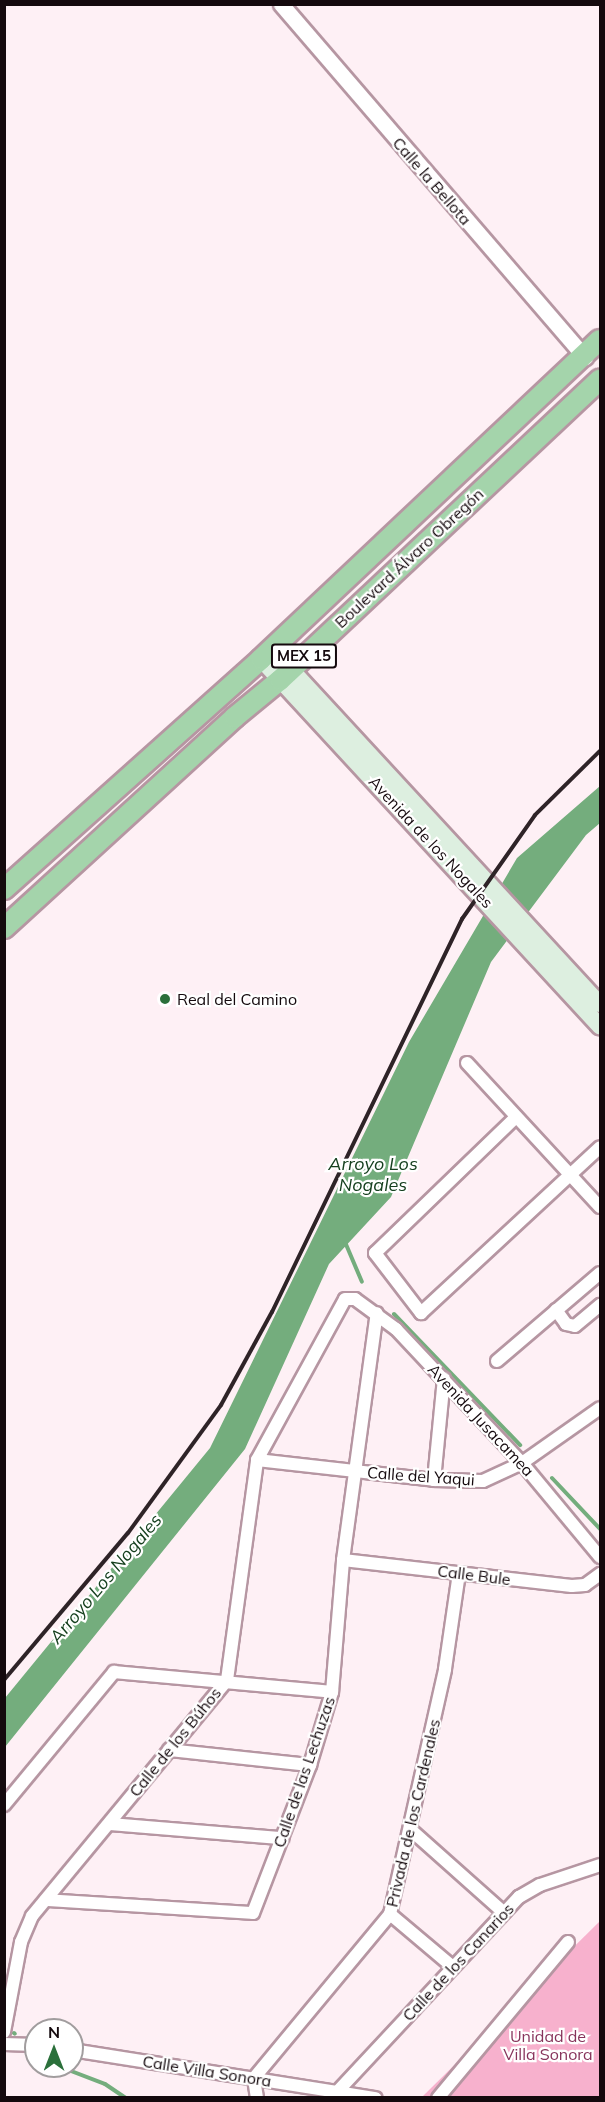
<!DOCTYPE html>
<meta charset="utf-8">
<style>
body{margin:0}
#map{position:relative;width:605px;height:2102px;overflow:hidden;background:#fef0f5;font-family:Mulish,sans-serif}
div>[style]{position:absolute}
.green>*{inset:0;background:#f7b1cd}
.water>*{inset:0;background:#74ad7d}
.stream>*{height:4px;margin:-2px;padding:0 2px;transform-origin:2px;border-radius:2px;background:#74ad7d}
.roads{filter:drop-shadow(2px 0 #b696a2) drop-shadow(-2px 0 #b696a2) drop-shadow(0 2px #b696a2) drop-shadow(0 -2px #b696a2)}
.minor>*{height:12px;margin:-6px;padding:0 6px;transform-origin:6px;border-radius:6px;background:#fff}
.tertiary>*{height:15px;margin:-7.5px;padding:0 7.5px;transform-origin:7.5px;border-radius:7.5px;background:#fff}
.secondary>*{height:16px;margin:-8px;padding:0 8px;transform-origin:8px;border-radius:8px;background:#ddefe0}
.trunk>*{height:20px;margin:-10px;padding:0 10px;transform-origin:10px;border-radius:10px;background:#a4d4ab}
.rail>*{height:4px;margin:-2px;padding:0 2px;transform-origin:2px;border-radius:2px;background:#2e2327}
.dots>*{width:16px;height:16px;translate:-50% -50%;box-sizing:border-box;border:3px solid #fff;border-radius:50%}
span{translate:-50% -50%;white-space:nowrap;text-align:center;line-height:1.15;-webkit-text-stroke:4.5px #fff;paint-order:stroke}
.shield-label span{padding:2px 4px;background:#fff;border:2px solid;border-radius:4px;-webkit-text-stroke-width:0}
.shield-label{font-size:15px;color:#14090d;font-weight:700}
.street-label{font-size:16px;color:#14090d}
.poi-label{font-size:16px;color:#14090d}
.left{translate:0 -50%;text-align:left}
.park-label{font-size:16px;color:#87335b}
.water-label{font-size:18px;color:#16401f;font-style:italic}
.frame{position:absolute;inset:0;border:6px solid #14090d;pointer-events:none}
.north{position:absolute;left:24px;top:2018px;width:60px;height:60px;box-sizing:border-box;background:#fff;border:2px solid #a19d9e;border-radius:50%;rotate:0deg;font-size:16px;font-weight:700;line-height:24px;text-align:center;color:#14090d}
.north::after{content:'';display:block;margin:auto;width:21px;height:27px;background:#2b703b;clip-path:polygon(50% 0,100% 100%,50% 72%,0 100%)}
</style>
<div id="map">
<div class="green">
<i style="clip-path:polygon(600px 1921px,600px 2097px,422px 2097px)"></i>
</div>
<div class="water">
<i style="clip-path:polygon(600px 786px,600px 823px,586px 835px,491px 962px,391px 1197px,329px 1264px,245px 1449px,5px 1747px,5px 1698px,210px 1448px,409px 1042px,517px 858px)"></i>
</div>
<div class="stream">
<i style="left:345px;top:1242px;width:43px;rotate:67deg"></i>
<i style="left:394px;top:1314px;width:182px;rotate:46.1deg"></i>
<i style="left:552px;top:1478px;width:70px;rotate:46.7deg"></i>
<i style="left:14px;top:2033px;width:1px;rotate:45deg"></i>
<i style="left:58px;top:2066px;width:50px;rotate:21deg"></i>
<i style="left:105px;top:2084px;width:25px;rotate:34deg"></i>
</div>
<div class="roads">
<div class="minor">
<i style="left:467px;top:1063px;width:196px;rotate:47.3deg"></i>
<i style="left:516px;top:1117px;width:196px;rotate:136deg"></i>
<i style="left:375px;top:1253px;width:76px;rotate:52.5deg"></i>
<i style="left:421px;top:1313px;width:244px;rotate:-42.8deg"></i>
<i style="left:556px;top:1310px;width:17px;rotate:54deg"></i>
<i style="left:566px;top:1324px;width:9px;rotate:13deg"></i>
<i style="left:575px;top:1326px;width:33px;rotate:-40deg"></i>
<i style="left:497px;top:1361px;width:135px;rotate:-40.5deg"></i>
<i style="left:257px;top:1460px;width:178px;rotate:6.4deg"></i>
<i style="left:434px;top:1480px;width:49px;rotate:1.2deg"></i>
<i style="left:483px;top:1481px;width:43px;rotate:-24.8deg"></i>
<i style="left:522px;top:1463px;width:95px;rotate:-35.2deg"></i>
<i style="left:434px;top:1480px;width:102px;rotate:-84.4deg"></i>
<i style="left:343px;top:1560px;width:230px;rotate:6.5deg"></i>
<i style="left:572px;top:1586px;width:13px;rotate:-4deg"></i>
<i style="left:585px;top:1585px;width:19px;rotate:-36deg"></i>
<i style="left:169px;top:1750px;width:142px;rotate:6.1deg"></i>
<i style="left:4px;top:1805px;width:173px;rotate:-50.4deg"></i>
<i style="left:114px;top:1672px;width:219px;rotate:5.2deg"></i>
<i style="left:110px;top:1824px;width:173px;rotate:4.7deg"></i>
<i style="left:411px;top:1830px;width:123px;rotate:41.7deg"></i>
<i style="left:46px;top:1900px;width:207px;rotate:3.6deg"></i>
<i style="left:253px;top:1913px;width:159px;rotate:-68.9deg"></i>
<i style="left:310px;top:1765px;width:76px;rotate:-73.2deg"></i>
<i style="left:332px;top:1692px;width:132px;rotate:-85.2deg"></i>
<i style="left:343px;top:1560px;width:249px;rotate:-82.2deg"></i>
<i style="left:390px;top:1914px;width:82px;rotate:40.1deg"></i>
<i style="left:4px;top:2032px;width:92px;rotate:-79.3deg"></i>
<i style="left:21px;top:1942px;width:28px;rotate:-67deg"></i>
<i style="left:32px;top:1916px;width:306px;rotate:-50.4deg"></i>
<i style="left:227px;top:1680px;width:222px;rotate:-82.2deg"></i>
<i style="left:257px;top:1460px;width:183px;rotate:-61.3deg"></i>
<i style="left:345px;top:1299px;width:10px"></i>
<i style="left:355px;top:1299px;width:51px;rotate:36.2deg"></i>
<i style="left:396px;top:1329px;width:184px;rotate:46.8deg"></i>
<i style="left:522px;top:1463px;width:122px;rotate:50.3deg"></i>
<i style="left:4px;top:2044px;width:32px;rotate:2deg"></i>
<i style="left:72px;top:2050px;width:268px;rotate:9deg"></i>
<i style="left:337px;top:2092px;width:6px;rotate:81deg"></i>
<i style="left:337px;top:2092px;width:267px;rotate:-47deg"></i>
<i style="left:519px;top:1897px;width:24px;rotate:-30deg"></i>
<i style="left:540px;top:1885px;width:63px;rotate:-18.4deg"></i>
<i style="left:337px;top:2092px;width:39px;rotate:9deg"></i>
<i style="left:257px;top:2098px;width:20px;rotate:-99deg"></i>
<i style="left:254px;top:2078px;width:213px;rotate:-50.3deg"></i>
<i style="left:390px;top:1914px;width:251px;rotate:-77.3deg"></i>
<i style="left:445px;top:1669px;width:97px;rotate:-81.7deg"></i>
<i style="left:438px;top:2098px;width:203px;rotate:-50.2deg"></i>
</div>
<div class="tertiary">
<i style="left:281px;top:4px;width:466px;rotate:49.3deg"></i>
</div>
<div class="secondary">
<i style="left:272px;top:649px;width:483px;rotate:47.3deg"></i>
<i style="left:261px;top:659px;width:500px;rotate:47.3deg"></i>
</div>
<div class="trunk">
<i style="left:4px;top:889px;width:345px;rotate:-41.8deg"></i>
<i style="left:261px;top:659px;width:465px;rotate:-43.3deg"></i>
<i style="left:4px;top:928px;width:313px;rotate:-42.4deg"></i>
<i style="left:235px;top:717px;width:58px;rotate:-39.4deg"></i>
<i style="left:280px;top:680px;width:439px;rotate:-43.2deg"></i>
</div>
</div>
<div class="rail">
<i style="left:4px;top:1680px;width:192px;rotate:-49.9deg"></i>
<i style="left:128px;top:1533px;width:158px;rotate:-54deg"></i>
<i style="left:221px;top:1405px;width:106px;rotate:-61.3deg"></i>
<i style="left:272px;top:1312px;width:437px;rotate:-64.2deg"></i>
<i style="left:462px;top:919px;width:127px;rotate:-54.9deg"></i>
<i style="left:535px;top:815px;width:91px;rotate:-44.6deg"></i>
</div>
<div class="dots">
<i style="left:165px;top:999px;background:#2b703b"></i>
</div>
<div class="shield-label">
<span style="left:304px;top:656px">MEX 15</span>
</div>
<div class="street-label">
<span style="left:432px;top:181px;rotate:49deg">Calle la Bellota</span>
<span style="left:409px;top:558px;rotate:-43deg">Boulevard Álvaro Obregón</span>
<span style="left:431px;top:842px;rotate:47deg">Avenida de los Nogales</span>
<span style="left:481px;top:1420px;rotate:47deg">Avenida Jusacamea</span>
<span style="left:421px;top:1476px;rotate:4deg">Calle del Yaqui</span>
<span style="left:474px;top:1575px;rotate:7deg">Calle Bule</span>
<span style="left:175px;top:1742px;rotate:-51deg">Calle de los Búhos</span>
<span style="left:304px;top:1772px;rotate:-71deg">Calle de las Lechuzas</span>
<span style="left:413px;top:1813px;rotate:-77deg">Privada de los Cardenales</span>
<span style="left:458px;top:1962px;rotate:-47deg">Calle de los Canarios</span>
<span style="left:207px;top:2071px;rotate:9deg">Calle Villa Sonora</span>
</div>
<div class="poi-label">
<span class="left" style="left:177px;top:999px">Real del Camino</span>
</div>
<div class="park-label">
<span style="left:548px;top:2045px">Unidad de<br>Villa Sonora</span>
</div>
<div class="water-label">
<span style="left:373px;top:1175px">Arroyo Los<br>Nogales</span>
<span style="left:106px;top:1579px;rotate:-50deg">Arroyo Los Nogales</span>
</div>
<div class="frame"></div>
<div class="north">N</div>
</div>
